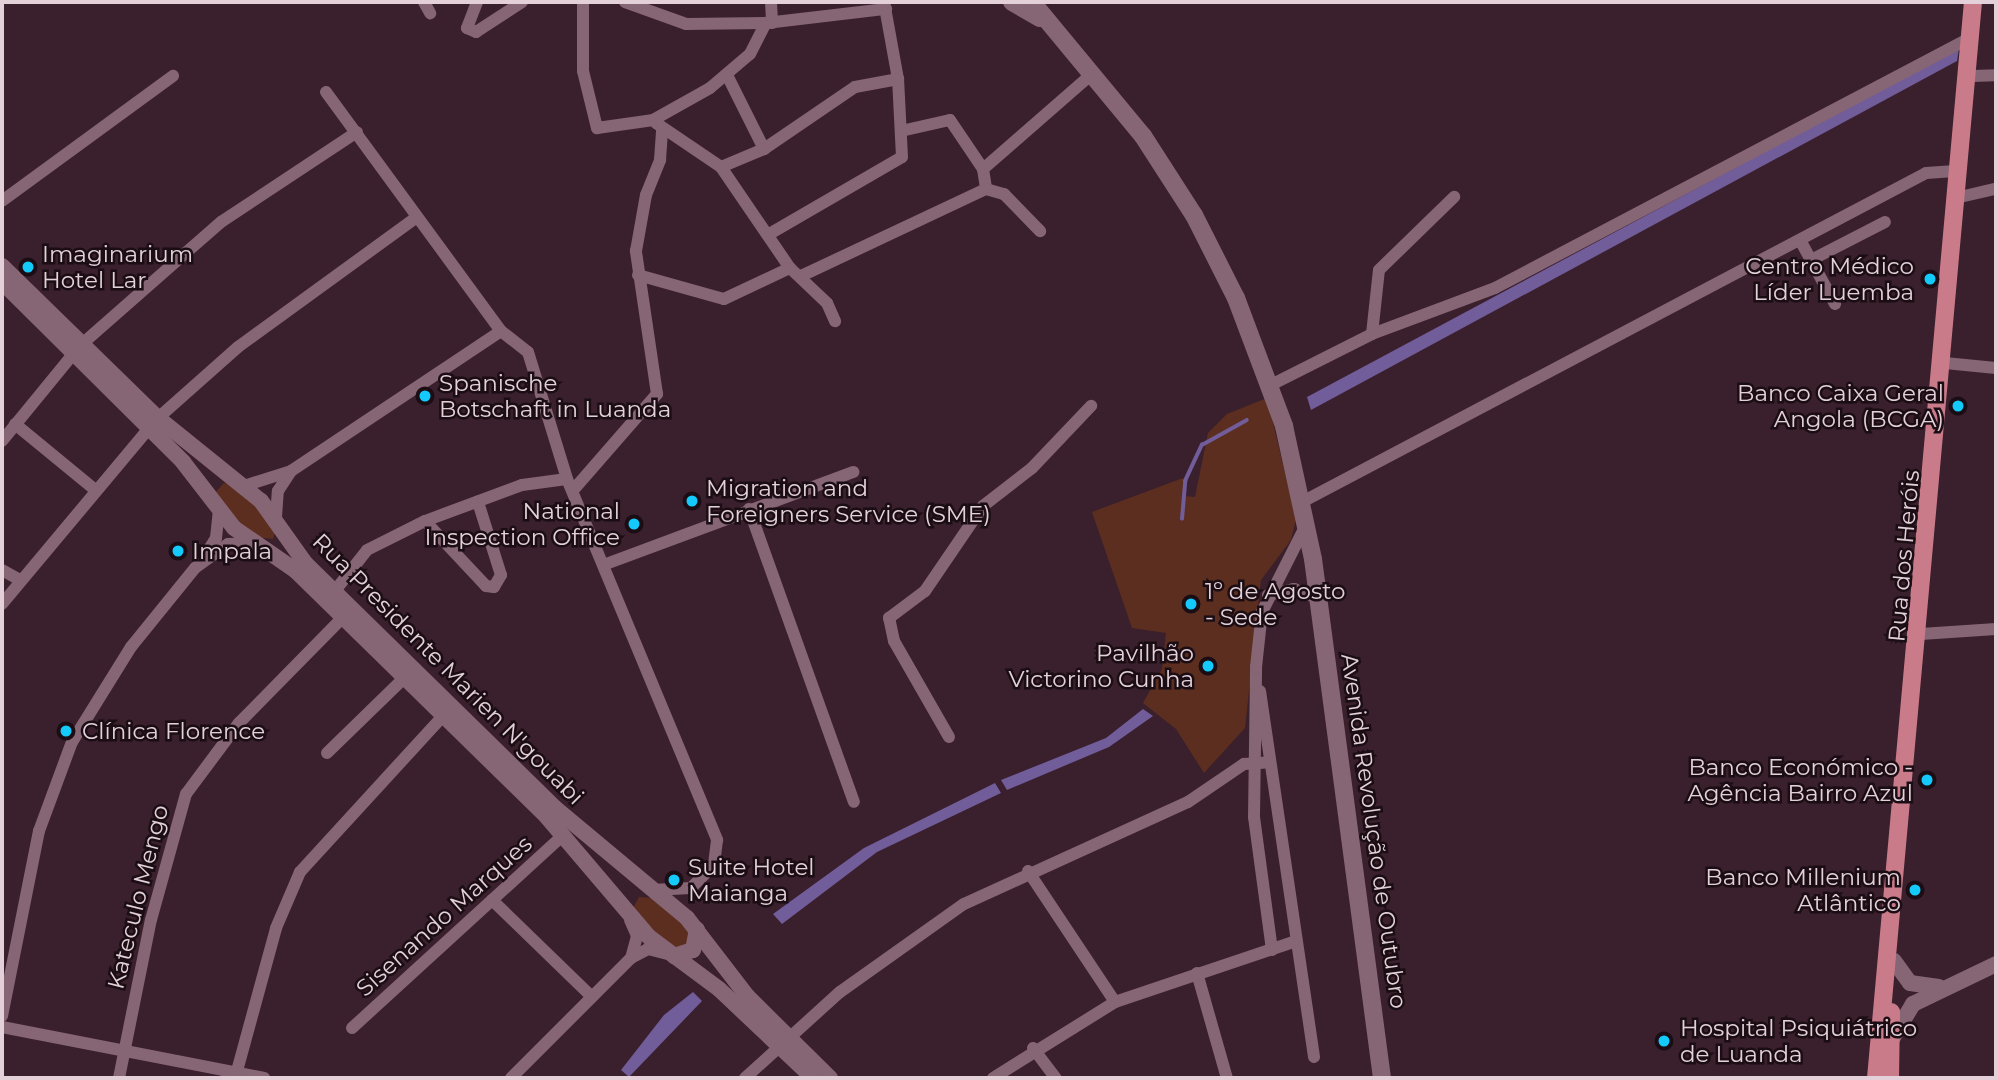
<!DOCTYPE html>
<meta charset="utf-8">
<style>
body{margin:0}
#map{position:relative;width:1998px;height:1080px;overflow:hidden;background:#3a1f2d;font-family:Montserrat,sans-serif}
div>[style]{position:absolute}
.green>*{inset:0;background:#5c2e1f}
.water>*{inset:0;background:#715d9a}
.stream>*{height:3.5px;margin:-1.75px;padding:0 1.75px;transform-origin:1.75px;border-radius:1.75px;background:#715d9a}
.minor>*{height:12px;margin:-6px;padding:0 6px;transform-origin:6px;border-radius:6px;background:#866575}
.tertiary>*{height:16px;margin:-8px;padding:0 8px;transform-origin:8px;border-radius:8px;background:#866575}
.secondary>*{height:18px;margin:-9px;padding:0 9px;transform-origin:9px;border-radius:9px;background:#866575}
.primary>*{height:18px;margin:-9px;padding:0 9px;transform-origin:9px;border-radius:9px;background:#ca7b89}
.dots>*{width:19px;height:19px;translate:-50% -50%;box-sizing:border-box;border:4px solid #1a0d13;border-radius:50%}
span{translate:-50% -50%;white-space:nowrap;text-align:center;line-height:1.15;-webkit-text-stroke:5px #1a0d13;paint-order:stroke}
.poi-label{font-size:23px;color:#e4d0d9}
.left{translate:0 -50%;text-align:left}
.right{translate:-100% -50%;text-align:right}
.street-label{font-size:23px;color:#e4d0d9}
.frame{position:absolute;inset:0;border:4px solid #e4d0d9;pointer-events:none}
</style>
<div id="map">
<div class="green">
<i style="clip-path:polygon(1267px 398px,1296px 519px,1291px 540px,1261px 580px,1245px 728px,1204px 773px,1176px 729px,1143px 703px,1162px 669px,1166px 633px,1132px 628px,1092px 512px,1183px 478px,1183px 496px,1195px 497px,1208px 433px,1227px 414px)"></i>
<i style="clip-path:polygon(224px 483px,242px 488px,275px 532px,273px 539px,248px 536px,214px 494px)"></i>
<i style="clip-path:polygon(639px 897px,654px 898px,689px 926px,691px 947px,671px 948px,632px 910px)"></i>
</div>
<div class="water">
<i style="clip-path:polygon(1959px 48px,1957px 61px,1311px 410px,1307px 397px)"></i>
<i style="clip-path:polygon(1143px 709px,1153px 716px,1109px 747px,1007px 790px,1001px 780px,1106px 738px)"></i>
<i style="clip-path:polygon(995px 783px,1001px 793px,877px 852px,782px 924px,773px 914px,864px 848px)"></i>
<i style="clip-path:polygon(693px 992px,702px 1001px,629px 1077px,621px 1070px,664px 1015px)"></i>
</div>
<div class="stream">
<i style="left:1182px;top:519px;width:38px;rotate:-85deg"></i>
<i style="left:1185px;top:481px;width:40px;rotate:-65deg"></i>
<i style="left:1202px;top:445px;width:51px;rotate:-29.1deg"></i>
</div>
<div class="minor">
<i style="left:424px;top:2px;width:13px;rotate:61deg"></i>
<i style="left:477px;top:2px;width:28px;rotate:111deg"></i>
<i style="left:467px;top:28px;width:10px;rotate:24deg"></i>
<i style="left:476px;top:32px;width:55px;rotate:-33.1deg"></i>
<i style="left:583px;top:2px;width:69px;rotate:90deg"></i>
<i style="left:583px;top:71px;width:59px;rotate:76.2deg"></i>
<i style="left:597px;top:128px;width:57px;rotate:-8.1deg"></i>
<i style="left:653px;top:120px;width:65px;rotate:-29.3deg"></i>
<i style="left:710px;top:88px;width:52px;rotate:-40.4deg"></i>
<i style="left:750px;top:54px;width:35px;rotate:-63deg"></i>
<i style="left:625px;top:2px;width:65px;rotate:19.8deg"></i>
<i style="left:686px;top:24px;width:80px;rotate:-0.7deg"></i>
<i style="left:766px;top:23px;width:121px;rotate:-6.7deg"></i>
<i style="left:771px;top:2px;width:21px;rotate:87deg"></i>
<i style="left:727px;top:75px;width:83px;rotate:63.4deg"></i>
<i style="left:1972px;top:76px;width:24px;rotate:-2deg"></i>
<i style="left:326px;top:92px;width:296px;rotate:53.8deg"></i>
<i style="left:501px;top:331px;width:34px;rotate:38deg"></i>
<i style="left:528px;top:352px;width:133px;rotate:72.9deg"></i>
<i style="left:567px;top:479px;width:391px;rotate:67.4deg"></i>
<i style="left:717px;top:840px;width:25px;rotate:97deg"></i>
<i style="left:714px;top:865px;width:33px;rotate:135deg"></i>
<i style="left:691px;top:888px;width:39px;rotate:177deg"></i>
<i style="left:656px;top:123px;width:78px;rotate:34.1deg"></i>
<i style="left:721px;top:167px;width:122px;rotate:55.7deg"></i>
<i style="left:790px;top:268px;width:51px;rotate:43.4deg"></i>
<i style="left:827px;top:303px;width:20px;rotate:66deg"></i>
<i style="left:901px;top:131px;width:50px;rotate:-12.7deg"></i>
<i style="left:950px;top:120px;width:59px;rotate:56deg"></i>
<i style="left:983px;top:169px;width:20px;rotate:81deg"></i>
<i style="left:721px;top:167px;width:47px;rotate:-22.7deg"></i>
<i style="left:764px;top:149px;width:110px;rotate:-34.3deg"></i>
<i style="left:855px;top:87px;width:44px;rotate:-10.5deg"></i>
<i style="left:983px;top:169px;width:146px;rotate:-41.1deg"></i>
<i style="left:1960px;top:197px;width:37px;rotate:-13deg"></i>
<i style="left:2px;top:201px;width:212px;rotate:-36.2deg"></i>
<i style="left:771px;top:233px;width:151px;rotate:-30.1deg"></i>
<i style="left:902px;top:157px;width:78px;rotate:-92.9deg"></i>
<i style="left:898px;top:79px;width:78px;rotate:-100.3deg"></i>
<i style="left:1800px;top:240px;width:73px;rotate:61.3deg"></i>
<i style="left:1811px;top:260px;width:83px;rotate:-27.2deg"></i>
<i style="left:638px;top:275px;width:89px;rotate:15.6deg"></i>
<i style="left:724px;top:299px;width:73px;rotate:-25.2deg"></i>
<i style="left:801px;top:276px;width:204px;rotate:-25.2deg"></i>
<i style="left:986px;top:189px;width:19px;rotate:16deg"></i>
<i style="left:1004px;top:194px;width:52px;rotate:45.8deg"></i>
<i style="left:1372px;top:334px;width:64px;rotate:-83.8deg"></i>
<i style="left:1379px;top:270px;width:105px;rotate:-44.2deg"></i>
<i style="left:82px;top:344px;width:185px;rotate:-41.3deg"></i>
<i style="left:221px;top:222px;width:163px;rotate:-33.5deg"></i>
<i style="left:1945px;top:363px;width:51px;rotate:5.6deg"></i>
<i style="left:1271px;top:385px;width:113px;rotate:-26.8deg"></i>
<i style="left:1372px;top:334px;width:131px;rotate:-20.5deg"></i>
<i style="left:1495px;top:288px;width:535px;rotate:-27.76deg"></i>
<i style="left:158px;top:418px;width:107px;rotate:-41.6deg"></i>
<i style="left:238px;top:347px;width:218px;rotate:-36deg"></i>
<i style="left:15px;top:424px;width:101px;rotate:39.4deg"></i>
<i style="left:2px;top:441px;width:114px;rotate:-50.7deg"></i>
<i style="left:244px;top:486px;width:49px;rotate:-17.7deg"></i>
<i style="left:575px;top:488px;width:125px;rotate:-48.9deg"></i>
<i style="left:657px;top:394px;width:145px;rotate:-98.4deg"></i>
<i style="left:636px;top:251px;width:57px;rotate:-79.9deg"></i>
<i style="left:646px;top:195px;width:38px;rotate:-68deg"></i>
<i style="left:660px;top:160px;width:32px;rotate:-86deg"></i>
<i style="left:1302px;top:502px;width:705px;rotate:-27.8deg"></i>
<i style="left:1926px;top:173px;width:29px;rotate:-4deg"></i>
<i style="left:749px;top:509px;width:311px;rotate:70.3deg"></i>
<i style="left:276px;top:517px;width:26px;rotate:-86deg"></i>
<i style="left:278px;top:491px;width:24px;rotate:-57deg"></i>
<i style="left:291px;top:471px;width:252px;rotate:-33.7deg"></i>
<i style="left:425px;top:521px;width:89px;rotate:46.8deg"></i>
<i style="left:486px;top:586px;width:8px;rotate:7deg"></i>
<i style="left:494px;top:587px;width:14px;rotate:-60deg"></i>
<i style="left:501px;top:575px;width:77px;rotate:-107.5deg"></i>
<i style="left:206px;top:554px;width:19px;rotate:-58deg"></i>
<i style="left:216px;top:538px;width:28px;rotate:-84deg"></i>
<i style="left:606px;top:564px;width:264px;rotate:-20.4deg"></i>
<i style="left:2px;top:570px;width:18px;rotate:29deg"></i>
<i style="left:334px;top:592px;width:53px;rotate:-51.8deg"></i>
<i style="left:367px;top:550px;width:65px;rotate:-26.6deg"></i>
<i style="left:425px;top:521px;width:103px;rotate:-20.4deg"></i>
<i style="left:522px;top:485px;width:45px;rotate:-7.6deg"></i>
<i style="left:1268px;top:595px;width:27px;rotate:-13deg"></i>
<i style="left:1294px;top:589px;width:26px;rotate:21deg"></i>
<i style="left:2px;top:604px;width:229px;rotate:-50.1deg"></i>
<i style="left:1921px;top:634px;width:75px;rotate:-3.8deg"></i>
<i style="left:1260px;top:691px;width:370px;rotate:81.6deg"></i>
<i style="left:949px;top:737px;width:111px;rotate:-119.8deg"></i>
<i style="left:894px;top:641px;width:24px;rotate:-102deg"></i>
<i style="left:889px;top:618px;width:45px;rotate:-36.9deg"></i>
<i style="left:925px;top:591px;width:103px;rotate:-55.7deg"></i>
<i style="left:983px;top:506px;width:62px;rotate:-37.8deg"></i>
<i style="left:1032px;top:468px;width:86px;rotate:-46.4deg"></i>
<i style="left:327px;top:753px;width:107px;rotate:-44.2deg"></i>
<i style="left:1028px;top:871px;width:157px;rotate:56.4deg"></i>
<i style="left:492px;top:900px;width:139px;rotate:44.1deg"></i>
<i style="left:630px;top:920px;width:17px;rotate:66deg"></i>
<i style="left:637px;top:936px;width:23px;rotate:105deg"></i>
<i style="left:1272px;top:950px;width:134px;rotate:-97.7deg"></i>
<i style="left:1254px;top:817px;width:150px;rotate:-89.2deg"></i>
<i style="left:1256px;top:667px;width:55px;rotate:-83.8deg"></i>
<i style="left:1262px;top:612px;width:97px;rotate:-63.2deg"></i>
<i style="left:1197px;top:973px;width:109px;rotate:74.1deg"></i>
<i style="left:2px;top:1016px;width:189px;rotate:-78.7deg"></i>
<i style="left:39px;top:831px;width:95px;rotate:-69.7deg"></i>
<i style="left:72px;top:742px;width:112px;rotate:-58.2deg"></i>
<i style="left:131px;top:647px;width:102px;rotate:-51deg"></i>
<i style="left:195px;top:568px;width:41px;rotate:-36deg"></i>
<i style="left:228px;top:544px;width:25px;rotate:-2deg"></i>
<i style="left:2px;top:1027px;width:267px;rotate:11deg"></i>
<i style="left:352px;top:1028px;width:286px;rotate:-42.4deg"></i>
<i style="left:1033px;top:1048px;width:38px;rotate:53deg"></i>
<i style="left:119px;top:1078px;width:161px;rotate:-78.6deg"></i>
<i style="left:151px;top:920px;width:131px;rotate:-74.5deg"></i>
<i style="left:186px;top:794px;width:89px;rotate:-53.3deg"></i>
<i style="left:239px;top:723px;width:148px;rotate:-45.5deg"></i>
<i style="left:226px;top:1078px;width:13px;rotate:-32deg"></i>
<i style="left:237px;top:1071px;width:148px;rotate:-74.7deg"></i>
<i style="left:276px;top:928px;width:61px;rotate:-66.8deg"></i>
<i style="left:300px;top:872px;width:212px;rotate:-47.5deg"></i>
<i style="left:511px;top:1078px;width:170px;rotate:-45deg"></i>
<i style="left:631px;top:958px;width:19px;rotate:-28deg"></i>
<i style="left:648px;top:949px;width:21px;rotate:14deg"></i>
<i style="left:745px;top:1078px;width:128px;rotate:-42.2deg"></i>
<i style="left:840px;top:992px;width:152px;rotate:-35.4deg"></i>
<i style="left:964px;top:904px;width:246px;rotate:-24.5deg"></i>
<i style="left:1188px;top:802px;width:68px;rotate:-34.2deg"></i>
<i style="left:1244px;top:764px;width:26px;rotate:-4deg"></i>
<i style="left:993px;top:1078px;width:144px;rotate:-31.9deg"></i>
<i style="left:1115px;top:1002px;width:188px;rotate:-18.6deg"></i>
</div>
<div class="tertiary">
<i style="left:2px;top:266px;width:218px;rotate:44.3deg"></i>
<i style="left:158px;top:418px;width:132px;rotate:38.9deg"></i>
<i style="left:261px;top:501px;width:76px;rotate:54.6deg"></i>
<i style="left:305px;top:563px;width:350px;rotate:44.4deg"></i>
<i style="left:555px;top:808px;width:172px;rotate:39.8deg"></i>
<i style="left:687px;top:918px;width:98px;rotate:52.4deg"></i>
<i style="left:747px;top:996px;width:117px;rotate:44.7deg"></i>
<i style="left:2px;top:282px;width:255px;rotate:44.8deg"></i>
<i style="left:183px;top:462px;width:83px;rotate:52.3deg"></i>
<i style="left:234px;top:528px;width:75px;rotate:34.7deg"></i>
<i style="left:296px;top:571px;width:351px;rotate:44.4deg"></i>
<i style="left:547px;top:817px;width:157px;rotate:49.6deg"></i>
<i style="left:649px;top:937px;width:87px;rotate:36.6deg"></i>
<i style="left:719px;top:989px;width:129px;rotate:43.4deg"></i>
<i style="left:674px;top:956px;width:20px;rotate:-18deg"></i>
<i style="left:693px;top:950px;width:21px;rotate:-79deg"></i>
<i style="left:1894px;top:961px;width:27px;rotate:54deg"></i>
<i style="left:1910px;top:983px;width:29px;rotate:8deg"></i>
<i style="left:1892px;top:1039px;width:41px;rotate:-59deg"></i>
<i style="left:1913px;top:1004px;width:92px;rotate:-25.7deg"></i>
</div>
<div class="secondary">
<i style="left:1012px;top:2px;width:32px;rotate:30deg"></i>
<i style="left:1032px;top:2px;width:174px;rotate:50.4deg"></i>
<i style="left:1143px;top:136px;width:94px;rotate:57.2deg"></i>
<i style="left:1194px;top:215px;width:93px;rotate:63.2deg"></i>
<i style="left:1236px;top:298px;width:137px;rotate:69.4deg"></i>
<i style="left:1284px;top:426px;width:136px;rotate:77.7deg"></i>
<i style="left:1313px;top:559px;width:524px;rotate:82.43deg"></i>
</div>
<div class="primary">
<i style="left:1876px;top:1078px;width:1080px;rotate:-84.85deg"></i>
<i style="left:1890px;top:1078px;width:66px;rotate:-89.1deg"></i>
</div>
<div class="dots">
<i style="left:28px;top:267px;background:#13cafb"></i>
<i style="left:1930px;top:279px;background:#13cafb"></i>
<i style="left:425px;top:396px;background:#13cafb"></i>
<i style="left:1958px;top:406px;background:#13cafb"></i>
<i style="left:692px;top:501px;background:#13cafb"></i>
<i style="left:634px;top:524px;background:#13cafb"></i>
<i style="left:178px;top:551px;background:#13cafb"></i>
<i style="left:1191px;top:604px;background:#13cafb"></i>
<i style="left:1208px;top:666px;background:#13cafb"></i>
<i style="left:66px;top:731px;background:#13cafb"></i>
<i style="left:1927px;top:780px;background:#13cafb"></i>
<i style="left:674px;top:880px;background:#13cafb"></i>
<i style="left:1915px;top:890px;background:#13cafb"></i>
<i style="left:1664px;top:1041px;background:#13cafb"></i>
</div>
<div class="poi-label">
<span class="left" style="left:42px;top:267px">Imaginarium<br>Hotel Lar</span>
<span class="right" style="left:1914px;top:279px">Centro Médico<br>Líder Luemba</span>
<span class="left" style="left:439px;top:396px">Spanische<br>Botschaft in Luanda</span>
<span class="right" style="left:1944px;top:406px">Banco Caixa Geral<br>Angola (BCGA)</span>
<span class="left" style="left:706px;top:501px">Migration and<br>Foreigners Service (SME)</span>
<span class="right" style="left:620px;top:524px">National<br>Inspection Office</span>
<span class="left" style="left:192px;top:551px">Impala</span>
<span class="left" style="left:1205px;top:604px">1º de Agosto<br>- Sede</span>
<span class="right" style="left:1194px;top:666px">Pavilhão<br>Victorino Cunha</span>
<span class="left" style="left:82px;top:731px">Clínica Florence</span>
<span class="right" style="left:1913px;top:780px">Banco Económico -<br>Agência Bairro Azul</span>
<span class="left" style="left:688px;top:880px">Suite Hotel<br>Maianga</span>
<span class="right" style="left:1901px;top:890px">Banco Millenium<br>Atlântico</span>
<span class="left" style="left:1680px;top:1041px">Hospital Psiquiátrico<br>de Luanda</span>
</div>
<div class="street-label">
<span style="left:1904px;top:556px;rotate:-85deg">Rua dos Heróis</span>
<span style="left:448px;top:669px;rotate:45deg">Rua Presidente Marien N'gouabi</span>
<span style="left:1374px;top:831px;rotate:82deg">Avenida Revolução de Outubro</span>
<span style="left:138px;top:897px;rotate:-76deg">Kateculo Mengo</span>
<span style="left:444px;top:916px;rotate:-42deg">Sisenando Marques</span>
</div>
<div class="frame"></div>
</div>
